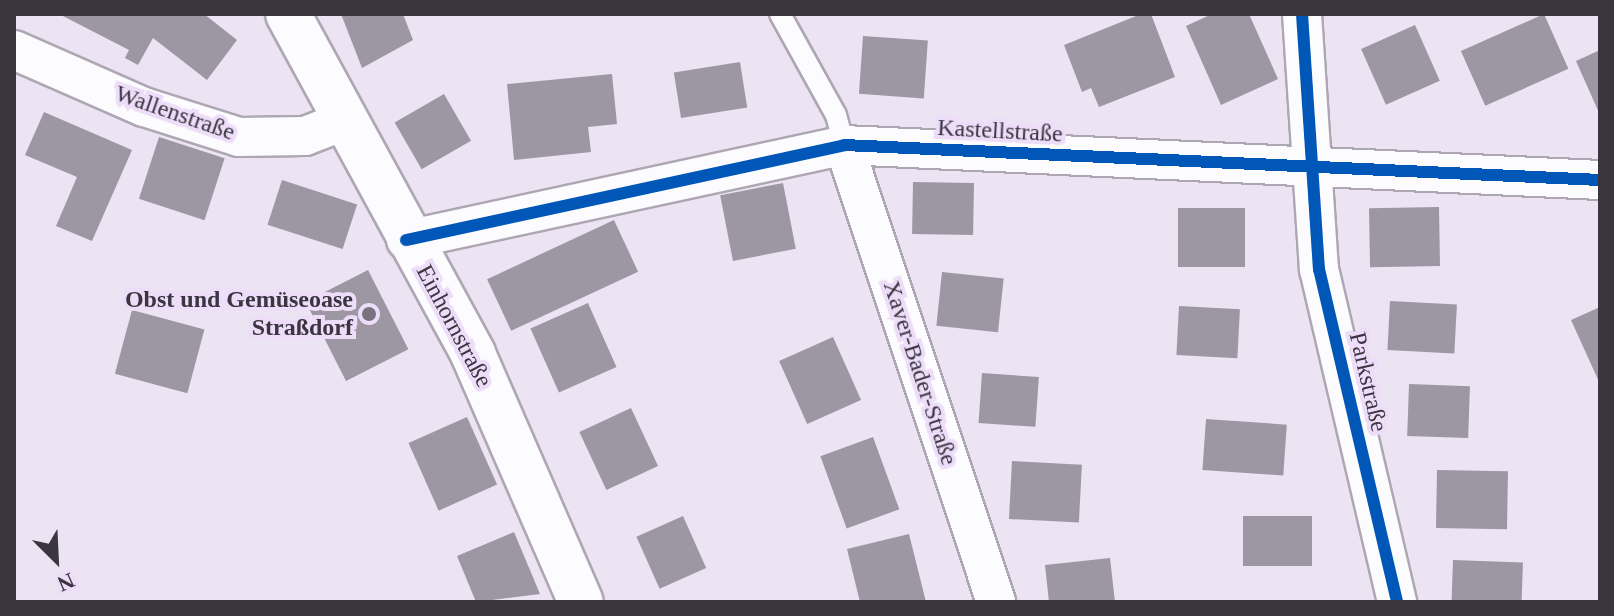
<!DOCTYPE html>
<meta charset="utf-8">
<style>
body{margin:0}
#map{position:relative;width:1614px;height:616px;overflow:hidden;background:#ece3f3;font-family:Georgia,serif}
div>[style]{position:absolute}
.building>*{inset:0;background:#9d97a3;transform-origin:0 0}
.roads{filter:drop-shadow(2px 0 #aea7b3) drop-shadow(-2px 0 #aea7b3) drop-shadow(0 2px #aea7b3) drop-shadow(0 -2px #aea7b3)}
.lane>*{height:20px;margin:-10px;padding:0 10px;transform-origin:10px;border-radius:10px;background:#fcfbfd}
.street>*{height:38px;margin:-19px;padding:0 19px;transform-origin:19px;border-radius:19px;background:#fcfbfd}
.secondary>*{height:44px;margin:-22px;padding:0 22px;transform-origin:22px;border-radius:22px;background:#fcfbfd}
.cycleway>*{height:12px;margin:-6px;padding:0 6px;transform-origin:6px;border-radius:6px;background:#0057b8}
.dots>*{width:22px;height:22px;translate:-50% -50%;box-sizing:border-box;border:4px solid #edddf9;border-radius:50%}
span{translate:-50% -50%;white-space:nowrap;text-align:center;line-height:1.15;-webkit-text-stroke:8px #edddf9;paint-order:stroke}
.street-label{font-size:24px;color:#3b3540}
.poi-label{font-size:24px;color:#3b3540;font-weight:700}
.right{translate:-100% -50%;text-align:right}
.frame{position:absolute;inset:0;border:16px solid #3b3540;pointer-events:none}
.north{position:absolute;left:16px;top:520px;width:80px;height:80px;-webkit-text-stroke:6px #edddf9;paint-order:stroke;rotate:156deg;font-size:22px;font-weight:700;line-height:32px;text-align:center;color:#3b3540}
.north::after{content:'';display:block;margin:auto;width:28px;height:36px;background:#3b3540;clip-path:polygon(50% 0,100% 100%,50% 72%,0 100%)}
</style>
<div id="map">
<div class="building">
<i style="clip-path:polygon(59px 14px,204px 14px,237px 40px,207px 80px,153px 38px,138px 65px,125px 58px,129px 50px)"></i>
<i style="clip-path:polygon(341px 14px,403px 14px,413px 40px,362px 68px)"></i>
<i style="clip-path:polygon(1141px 14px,1151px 14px,1175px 77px,1099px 107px,1091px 88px,1082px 92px,1064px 45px)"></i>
<i style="clip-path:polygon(1212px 14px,1249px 14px,1278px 79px,1221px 105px,1186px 26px)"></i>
<i style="left:1544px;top:14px;width:60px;height:91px;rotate:66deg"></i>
<i style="left:1415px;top:25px;width:61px;height:59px;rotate:66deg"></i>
<i style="left:863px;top:36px;width:65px;height:58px;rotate:4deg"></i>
<i style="clip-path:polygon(1600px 50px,1600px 115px,1576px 61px)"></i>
<i style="left:740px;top:62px;width:46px;height:67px;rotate:81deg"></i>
<i style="clip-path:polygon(612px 74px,617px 124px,588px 127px,591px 152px,514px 160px,507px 84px)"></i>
<i style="left:444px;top:94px;width:54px;height:57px;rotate:60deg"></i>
<i style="clip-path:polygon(44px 112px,132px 150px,92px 241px,56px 226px,77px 177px,25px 155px)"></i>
<i style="left:159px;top:137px;width:69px;height:65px;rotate:18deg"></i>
<i style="left:282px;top:180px;width:79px;height:47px;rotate:18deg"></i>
<i style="left:913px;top:182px;width:61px;height:52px;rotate:1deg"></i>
<i style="left:783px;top:183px;width:67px;height:64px;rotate:79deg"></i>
<i style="left:1439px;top:207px;width:59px;height:70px;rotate:89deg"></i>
<i style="left:1245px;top:208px;width:59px;height:67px;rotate:90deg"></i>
<i style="left:614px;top:220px;width:57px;height:140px;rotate:65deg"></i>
<i style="left:368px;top:270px;width:89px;height:70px;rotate:63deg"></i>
<i style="left:942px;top:272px;width:62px;height:54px;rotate:6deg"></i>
<i style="left:1390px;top:301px;width:67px;height:49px;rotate:3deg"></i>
<i style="left:588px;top:303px;width:70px;height:63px;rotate:66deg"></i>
<i style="left:1179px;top:306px;width:61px;height:49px;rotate:3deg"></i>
<i style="clip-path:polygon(1600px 307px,1600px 384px,1571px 320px)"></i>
<i style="left:132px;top:310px;width:75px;height:66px;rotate:15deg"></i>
<i style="left:833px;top:337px;width:69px;height:59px;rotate:66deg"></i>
<i style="left:982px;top:373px;width:57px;height:50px;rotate:4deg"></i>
<i style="left:1409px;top:384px;width:61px;height:52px;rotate:2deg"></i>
<i style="left:631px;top:408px;width:64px;height:57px;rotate:65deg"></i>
<i style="left:467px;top:417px;width:74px;height:64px;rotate:66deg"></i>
<i style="left:1206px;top:419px;width:81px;height:51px;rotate:4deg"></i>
<i style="left:873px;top:437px;width:77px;height:56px;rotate:70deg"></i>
<i style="left:1012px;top:461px;width:70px;height:58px;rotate:3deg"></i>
<i style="left:1437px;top:470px;width:71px;height:58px;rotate:1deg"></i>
<i style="left:683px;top:516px;width:57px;height:51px;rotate:66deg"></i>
<i style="left:1312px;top:516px;width:50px;height:69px;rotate:90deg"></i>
<i style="clip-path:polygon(514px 532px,540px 594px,476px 602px,457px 556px)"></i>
<i style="clip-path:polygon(909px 534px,926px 602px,860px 602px,847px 549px)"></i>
<i style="clip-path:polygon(1110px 558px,1115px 602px,1049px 602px,1045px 565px)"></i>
<i style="left:1453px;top:560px;width:70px;height:42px;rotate:2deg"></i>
</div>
<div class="roads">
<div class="lane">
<i style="left:780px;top:14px;width:115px;rotate:61deg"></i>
<i style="left:836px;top:115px;width:31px;rotate:75deg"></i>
</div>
<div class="street">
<i style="left:1302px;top:14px;width:256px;rotate:86.2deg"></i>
<i style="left:1319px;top:269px;width:342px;rotate:76.8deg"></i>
<i style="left:14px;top:50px;width:142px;rotate:23.7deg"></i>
<i style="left:144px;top:107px;width:100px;rotate:17.5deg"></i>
<i style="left:239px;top:137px;width:66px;rotate:-0.9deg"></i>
<i style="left:305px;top:136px;width:39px;rotate:-21deg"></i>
<i style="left:844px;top:145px;width:482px;rotate:71.6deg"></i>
<i style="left:406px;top:240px;width:448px;rotate:-12.2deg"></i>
<i style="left:844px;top:145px;width:757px;rotate:2.65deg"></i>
</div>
<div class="secondary">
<i style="left:288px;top:14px;width:387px;rotate:61.4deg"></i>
<i style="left:473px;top:354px;width:270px;rotate:66.5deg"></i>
</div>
</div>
<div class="cycleway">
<i style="left:1302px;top:14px;width:256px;rotate:86.2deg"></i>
<i style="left:1319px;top:269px;width:342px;rotate:76.8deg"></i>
<i style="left:406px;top:240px;width:448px;rotate:-12.2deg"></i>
<i style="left:844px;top:145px;width:757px;rotate:2.65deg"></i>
</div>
<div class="dots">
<i style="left:369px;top:314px;background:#79727f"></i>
</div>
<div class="street-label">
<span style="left:175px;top:113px;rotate:19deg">Wallenstraße</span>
<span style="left:1000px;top:131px;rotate:3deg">Kastellstraße</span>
<span style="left:454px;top:326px;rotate:62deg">Einhornstraße</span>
<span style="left:920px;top:373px;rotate:72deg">Xaver-Bader-Straße</span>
<span style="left:1368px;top:382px;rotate:77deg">Parkstraße</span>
</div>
<div class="poi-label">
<span class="right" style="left:353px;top:314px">Obst und Gemüseoase<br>Straßdorf</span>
</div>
<div class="frame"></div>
<div class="north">N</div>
</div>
